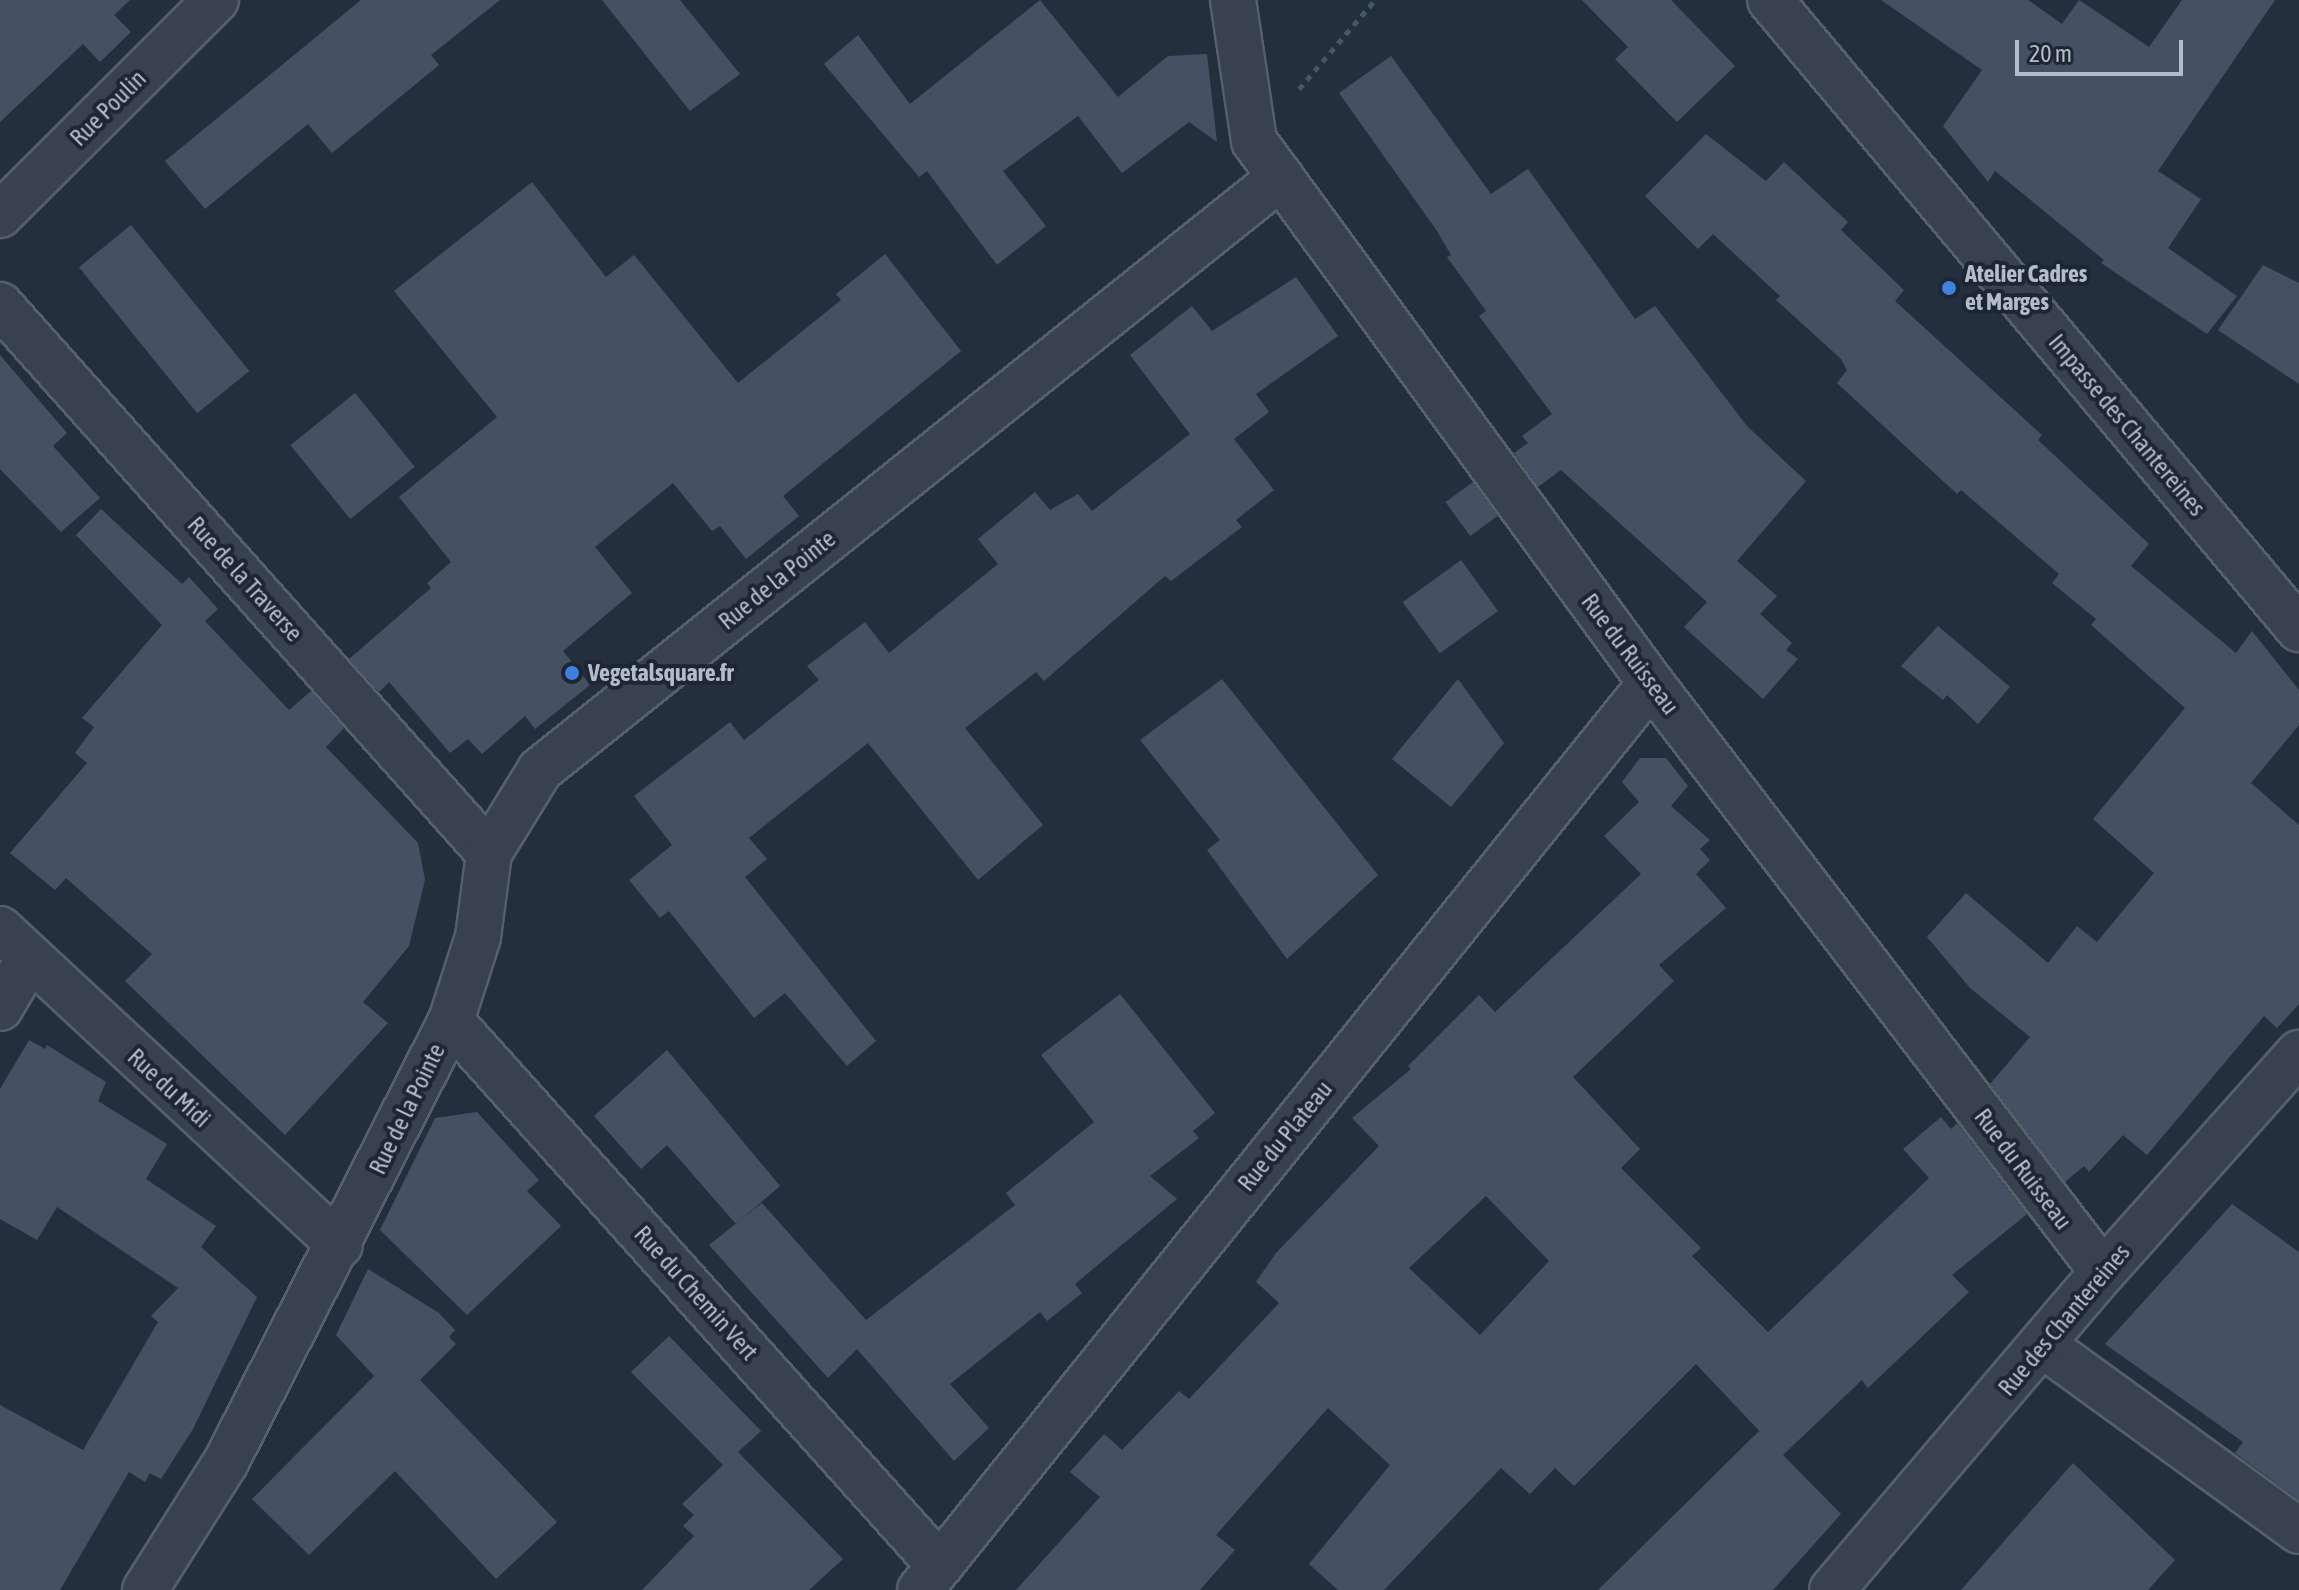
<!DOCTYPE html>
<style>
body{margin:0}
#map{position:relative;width:2299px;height:1590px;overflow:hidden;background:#242f3e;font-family:"Asap Condensed",sans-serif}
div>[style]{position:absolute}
.building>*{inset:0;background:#455162;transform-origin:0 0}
.path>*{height:5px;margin-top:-2.5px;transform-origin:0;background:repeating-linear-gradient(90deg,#44595c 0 6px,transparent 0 12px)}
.roads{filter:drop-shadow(2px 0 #565f6c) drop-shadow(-2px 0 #565f6c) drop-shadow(0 2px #565f6c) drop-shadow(0 -2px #565f6c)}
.minor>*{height:44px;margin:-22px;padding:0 22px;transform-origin:22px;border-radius:22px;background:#38414e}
.dots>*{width:22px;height:22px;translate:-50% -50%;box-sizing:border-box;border:4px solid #1d2633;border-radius:50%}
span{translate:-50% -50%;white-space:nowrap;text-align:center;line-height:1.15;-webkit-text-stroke:8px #1d2633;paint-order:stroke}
.street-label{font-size:24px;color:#b4bcc9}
.poi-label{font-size:24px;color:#b4bcc9;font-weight:700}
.left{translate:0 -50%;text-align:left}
.scale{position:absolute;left:2015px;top:40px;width:168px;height:36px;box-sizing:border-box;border:4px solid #b4bcc9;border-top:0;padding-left:10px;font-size:24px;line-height:28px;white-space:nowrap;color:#b4bcc9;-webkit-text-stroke:6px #1d2633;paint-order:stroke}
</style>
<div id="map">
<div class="building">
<i style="clip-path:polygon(0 0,130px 0,114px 15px,131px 32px,100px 62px,83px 44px,0 122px)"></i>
<i style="clip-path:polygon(361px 0,500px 0,431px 55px,439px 65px,332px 153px,308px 124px,205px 209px,165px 161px)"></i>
<i style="clip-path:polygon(602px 0,680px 0,740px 74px,690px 111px)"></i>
<i style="clip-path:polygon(1040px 0,1118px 97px,1168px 56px,1207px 54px,1217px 142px,1189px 122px,1122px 173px,1078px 116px,1003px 171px,1046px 226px,997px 265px,927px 171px,919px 177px,824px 64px,858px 35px,910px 104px)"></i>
<i style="clip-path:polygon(1582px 0,1671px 0,1735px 66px,1677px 122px,1615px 59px,1628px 47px)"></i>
<i style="clip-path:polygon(1881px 0,2028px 0,2062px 24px,2079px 0,2149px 47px,2182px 0,2275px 0,2158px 171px,2201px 199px,2168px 248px,2237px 296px,2207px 334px,2101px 263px,2104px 260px,1995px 171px,1988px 182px,1943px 126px,1982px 70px)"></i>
<i style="clip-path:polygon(1391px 56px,1491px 194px,1528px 169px,1635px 319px,1655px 306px,1747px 426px,1806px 481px,1737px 561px,1777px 596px,1760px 614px,1792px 643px,1786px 650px,1798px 659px,1763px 699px,1684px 627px,1707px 602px,1561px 470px,1538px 487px,1514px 453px,1528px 443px,1522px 436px,1552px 414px,1479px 316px,1486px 311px,1447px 257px,1451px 255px,1437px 231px,1339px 93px)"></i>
<i style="clip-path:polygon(1706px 134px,1766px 181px,1784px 162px,1848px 222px,1841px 230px,1904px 290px,1895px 301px,2042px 435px,2038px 440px,2149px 544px,2131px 566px,2236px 653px,2252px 631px,2299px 690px,2299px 725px,2251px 783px,2299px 825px,2299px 1004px,2277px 1028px,2264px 1016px,2147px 1155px,2123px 1135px,2089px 1172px,2084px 1166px,2065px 1182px,1990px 1084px,2030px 1037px,1970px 988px,1927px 937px,1966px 893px,2048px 963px,2077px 926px,2097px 942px,2154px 873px,2093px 819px,2185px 708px,2091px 625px,2096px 619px,2052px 583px,2059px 574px,1961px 490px,1957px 494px,1837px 383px,1847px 370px,1841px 359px,1776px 300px,1780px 296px,1713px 234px,1698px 249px,1645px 196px)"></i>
<i style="clip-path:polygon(532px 182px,606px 277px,634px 255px,738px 383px,841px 300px,836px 294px,885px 254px,961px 351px,783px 496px,799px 516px,746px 559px,720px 526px,712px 531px,673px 483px,595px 547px,632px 593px,563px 651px,590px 685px,535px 729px,525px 716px,482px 754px,468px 739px,450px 753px,389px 682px,379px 692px,349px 659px,431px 588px,427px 583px,451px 562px,399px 497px,497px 417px,394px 291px)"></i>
<i style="left:131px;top:225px;width:188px;height:67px;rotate:51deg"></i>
<i style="clip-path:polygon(2263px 265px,2299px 283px,2299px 384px,2218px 330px)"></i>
<i style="clip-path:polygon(1296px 277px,1338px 336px,1256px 394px,1269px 412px,1234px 439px,1274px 490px,1236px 520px,1242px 527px,1171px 581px,1165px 576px,1044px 681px,1036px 672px,965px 728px,1043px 825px,978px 880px,868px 743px,749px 838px,767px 859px,745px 877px,876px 1041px,847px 1066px,785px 993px,754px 1018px,669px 911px,660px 918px,629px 880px,672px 845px,634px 796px,730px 722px,744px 740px,819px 680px,807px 666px,865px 622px,889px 653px,998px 564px,978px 539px,1035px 492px,1050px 510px,1078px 494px,1092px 511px,1190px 434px,1130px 355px,1192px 306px,1212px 331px)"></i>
<i style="clip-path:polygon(0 355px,67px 433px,53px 446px,100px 498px,61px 532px,0 469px)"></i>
<i style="left:355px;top:393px;width:95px;height:83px;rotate:51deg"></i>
<i style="left:1473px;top:482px;width:42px;height:34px;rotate:54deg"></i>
<i style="clip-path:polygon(101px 509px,182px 584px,189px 577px,218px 609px,205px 621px,289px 710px,311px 691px,344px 728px,326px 747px,418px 843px,425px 880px,409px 946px,363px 1002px,388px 1023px,285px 1135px,125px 981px,152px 954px,66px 878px,55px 890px,10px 853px,87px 763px,75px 753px,94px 727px,82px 718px,162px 625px,76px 535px)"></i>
<i style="left:1461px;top:560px;width:63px;height:72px;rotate:54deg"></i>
<i style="clip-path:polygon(1938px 626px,2010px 687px,1978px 724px,1947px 695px,1943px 700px,1901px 666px)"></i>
<i style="clip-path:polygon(1222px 679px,1378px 875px,1287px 959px,1207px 850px,1220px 840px,1140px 740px)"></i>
<i style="clip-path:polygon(1458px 679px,1504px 743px,1451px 807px,1392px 759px)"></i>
<i style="clip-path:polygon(evenodd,1640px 758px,1666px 758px,1688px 786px,1671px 806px,1710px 840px,1700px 849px,1710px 860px,1696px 874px,1726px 908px,1659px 965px,1674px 981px,1573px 1077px,1640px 1149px,1621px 1168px,1701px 1248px,1692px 1256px,1768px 1332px,1929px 1178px,1903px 1149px,1941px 1117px,1951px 1129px,1957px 1123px,2027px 1214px,1952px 1275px,1969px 1292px,1868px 1388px,1862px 1380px,1783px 1455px,1841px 1514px,1773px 1590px,1598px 1590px,1759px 1431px,1765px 1437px,1696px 1364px,1574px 1486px,1555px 1468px,1530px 1494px,1501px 1468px,1384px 1590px,1338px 1590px,1309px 1564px,1390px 1465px,1328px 1408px,1216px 1535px,1235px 1550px,1200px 1590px,1016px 1590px,1100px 1497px,1070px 1472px,1104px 1434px,1122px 1450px,1179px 1391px,1189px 1399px,1279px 1303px,1256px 1282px,1276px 1253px,1379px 1146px,1352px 1118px,1411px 1069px,1408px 1066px,1479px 995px,1495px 1012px,1641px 874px,1604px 836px,1639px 802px,1622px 782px,1640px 758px,1486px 1196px,1549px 1261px,1480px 1335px,1409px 1268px,1486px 1196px)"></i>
<i style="clip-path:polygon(1120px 994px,1215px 1113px,1193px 1131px,1199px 1138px,1150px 1176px,1177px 1199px,1075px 1284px,1082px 1293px,1047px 1321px,1040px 1312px,950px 1384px,989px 1428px,954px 1461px,857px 1349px,828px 1378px,709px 1245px,762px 1203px,866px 1320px,1015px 1205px,1006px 1193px,1094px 1122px,1041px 1055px)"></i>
<i style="clip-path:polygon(29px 1040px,45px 1049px,47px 1045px,106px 1082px,98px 1101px,167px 1144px,146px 1179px,216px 1226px,201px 1247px,257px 1297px,193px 1429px,161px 1479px,150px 1473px,145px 1482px,129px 1472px,60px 1590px,0 1590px,0 1405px,83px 1450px,158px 1322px,151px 1316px,178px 1288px,57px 1207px,37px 1240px,0 1219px,0 1089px)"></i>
<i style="clip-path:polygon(667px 1050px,780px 1186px,736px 1224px,667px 1145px,641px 1169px,594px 1116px)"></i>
<i style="clip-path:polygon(477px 1112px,539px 1180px,527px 1191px,561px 1226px,467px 1315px,380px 1230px,435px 1118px)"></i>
<i style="clip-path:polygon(2232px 1204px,2299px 1252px,2299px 1500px,2235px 1453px,2243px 1442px,2105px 1344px)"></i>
<i style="clip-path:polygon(368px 1269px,439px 1313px,455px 1330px,449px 1337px,456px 1344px,420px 1380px,557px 1522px,496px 1579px,395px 1471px,309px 1555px,252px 1499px,374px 1376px,336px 1335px)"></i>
<i style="clip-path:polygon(669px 1336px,761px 1431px,738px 1452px,843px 1559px,809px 1590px,642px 1590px,694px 1536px,683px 1526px,694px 1515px,682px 1504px,723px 1465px,631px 1372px)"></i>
<i style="clip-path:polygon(2073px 1463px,2175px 1560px,2148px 1590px,1961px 1590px)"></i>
</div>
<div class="path">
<i style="left:1299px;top:89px;width:117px;rotate:-49.5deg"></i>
</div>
<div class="roads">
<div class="minor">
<i style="left:1233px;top:0;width:143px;rotate:81.5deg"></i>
<i style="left:1254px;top:141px;width:672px;rotate:53.78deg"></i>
<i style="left:1651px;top:683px;width:742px;rotate:52.5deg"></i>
<i style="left:1770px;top:0;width:822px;rotate:49.94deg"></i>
<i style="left:0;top:215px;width:305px;rotate:-44.9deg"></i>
<i style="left:0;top:305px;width:734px;rotate:48.26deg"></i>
<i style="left:0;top:929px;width:464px;rotate:42.9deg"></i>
<i style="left:0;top:1008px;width:59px;rotate:-59.5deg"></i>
<i style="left:451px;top:1021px;width:732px;rotate:48.1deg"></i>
<i style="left:2043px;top:1345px;width:316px;rotate:36deg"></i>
<i style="left:145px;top:1590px;width:151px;rotate:-57.7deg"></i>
<i style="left:226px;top:1462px;width:495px;rotate:-63deg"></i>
<i style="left:451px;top:1021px;width:88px;rotate:-72.2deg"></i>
<i style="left:478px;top:937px;width:85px;rotate:-82.5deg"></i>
<i style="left:489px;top:853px;width:97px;rotate:-58.4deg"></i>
<i style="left:540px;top:770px;width:949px;rotate:-38.67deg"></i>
<i style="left:920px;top:1590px;width:1165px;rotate:-51.13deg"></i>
<i style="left:1832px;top:1590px;width:418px;rotate:-49.6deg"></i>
<i style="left:2103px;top:1272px;width:294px;rotate:-48.2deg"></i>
</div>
</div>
<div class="dots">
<i style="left:1949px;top:288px;background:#3f7fe0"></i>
<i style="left:572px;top:673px;background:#3f7fe0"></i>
</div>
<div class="street-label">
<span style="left:108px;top:108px;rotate:-45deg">Rue Poulin</span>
<span style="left:2127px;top:425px;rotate:50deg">Impasse des Chantereines</span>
<span style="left:245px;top:579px;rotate:48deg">Rue de la Traverse</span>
<span style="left:777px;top:580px;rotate:-39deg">Rue de la Pointe</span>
<span style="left:1630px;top:654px;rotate:53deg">Rue du Ruisseau</span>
<span style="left:169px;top:1088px;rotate:43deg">Rue du Midi</span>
<span style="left:407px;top:1109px;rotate:-64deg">Rue de la Pointe</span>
<span style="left:1285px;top:1136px;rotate:-51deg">Rue du Plateau</span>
<span style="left:2023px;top:1169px;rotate:53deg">Rue du Ruisseau</span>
<span style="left:696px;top:1293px;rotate:48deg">Rue du Chemin Vert</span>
<span style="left:2064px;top:1320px;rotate:-50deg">Rue des Chantereines</span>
</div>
<div class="poi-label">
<span class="left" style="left:1965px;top:288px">Atelier Cadres<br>et Marges</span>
<span class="left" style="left:588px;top:673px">Vegetalsquare.fr</span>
</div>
<div class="scale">20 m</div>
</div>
